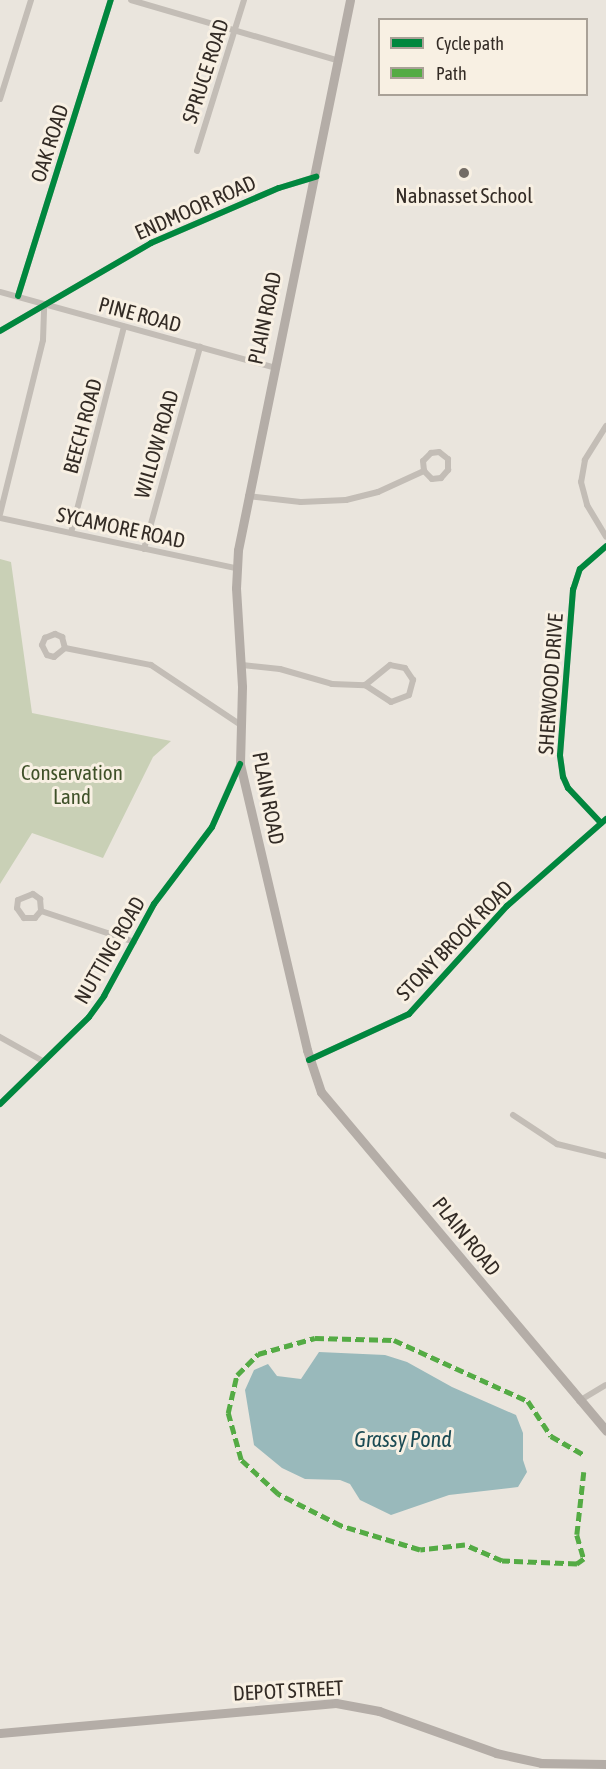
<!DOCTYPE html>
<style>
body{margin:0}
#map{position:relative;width:606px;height:1769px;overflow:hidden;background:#eae5dd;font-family:"Asap Condensed",sans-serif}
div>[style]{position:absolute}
.green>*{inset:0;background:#c9d0b6}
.water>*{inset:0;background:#99b9bb}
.street>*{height:6px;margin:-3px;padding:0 3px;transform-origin:3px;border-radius:3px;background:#c3bdb6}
.secondary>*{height:9px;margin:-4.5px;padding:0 4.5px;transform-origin:4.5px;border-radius:4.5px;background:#b4ada7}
.quiet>*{height:4.5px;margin-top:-2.25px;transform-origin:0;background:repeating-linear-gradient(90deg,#54ab44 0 9px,transparent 0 13.5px)}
.cycleway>*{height:6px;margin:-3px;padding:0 3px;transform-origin:3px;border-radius:3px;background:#00873e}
.dots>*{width:16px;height:16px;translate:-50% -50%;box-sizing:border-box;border:3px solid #f8f0e3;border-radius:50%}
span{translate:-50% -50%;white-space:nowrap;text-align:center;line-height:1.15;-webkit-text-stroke:6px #f8f0e3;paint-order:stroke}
.street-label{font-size:21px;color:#332b25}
.poi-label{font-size:21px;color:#332b25}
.park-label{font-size:21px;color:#3f5129}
.water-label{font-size:22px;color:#1b4b54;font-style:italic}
.legend{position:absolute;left:378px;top:18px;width:210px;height:78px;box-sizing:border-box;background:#f8f0e3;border:2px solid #a9a197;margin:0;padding:8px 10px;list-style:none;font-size:18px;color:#332b25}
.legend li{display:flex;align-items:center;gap:12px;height:30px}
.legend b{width:30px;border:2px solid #a9a197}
</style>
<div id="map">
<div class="green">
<i style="clip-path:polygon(0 559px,11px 562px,32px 713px,171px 741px,153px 757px,103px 858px,32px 833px,0 884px)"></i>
</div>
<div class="water">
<i style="clip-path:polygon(319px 1352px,385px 1355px,407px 1362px,452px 1387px,516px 1415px,523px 1433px,523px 1460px,527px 1472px,518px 1487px,449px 1495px,391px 1515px,360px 1500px,350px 1484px,340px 1480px,305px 1479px,282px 1468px,254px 1445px,245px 1390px,254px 1370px,268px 1364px,277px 1376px,301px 1379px)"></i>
</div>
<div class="street">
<i style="left:131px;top:0;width:217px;rotate:16.3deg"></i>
<i style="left:0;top:99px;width:104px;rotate:-72.6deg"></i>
<i style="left:197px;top:151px;width:158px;rotate:-72.7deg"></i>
<i style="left:0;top:292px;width:282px;rotate:15.4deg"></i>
<i style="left:18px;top:296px;width:310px;rotate:-72.6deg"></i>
<i style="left:0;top:331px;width:175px;rotate:-30.2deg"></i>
<i style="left:151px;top:243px;width:139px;rotate:-23.3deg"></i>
<i style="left:279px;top:188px;width:39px;rotate:-17deg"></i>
<i style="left:606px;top:426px;width:40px;rotate:122deg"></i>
<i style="left:585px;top:460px;width:22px;rotate:100deg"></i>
<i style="left:581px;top:482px;width:24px;rotate:75deg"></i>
<i style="left:587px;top:505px;width:37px;rotate:59deg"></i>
<i style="left:248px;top:496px;width:53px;rotate:6.5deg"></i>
<i style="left:301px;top:502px;width:45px;rotate:-2.5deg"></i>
<i style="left:346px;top:500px;width:33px;rotate:-14deg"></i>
<i style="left:378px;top:492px;width:51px;rotate:-24.5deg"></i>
<i style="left:424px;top:471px;width:11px;rotate:45deg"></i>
<i style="left:432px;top:479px;width:9px;rotate:-6deg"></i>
<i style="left:441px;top:478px;width:11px;rotate:-49deg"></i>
<i style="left:448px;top:470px;width:11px;rotate:-90deg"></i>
<i style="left:448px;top:459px;width:11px;rotate:-142deg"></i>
<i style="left:439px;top:452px;width:8px;rotate:173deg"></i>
<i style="left:431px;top:453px;width:11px;rotate:135deg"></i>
<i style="left:423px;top:461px;width:10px;rotate:84deg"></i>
<i style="left:0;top:514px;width:179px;rotate:-76.1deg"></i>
<i style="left:43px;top:340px;width:36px;rotate:-88deg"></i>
<i style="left:0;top:518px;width:241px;rotate:12deg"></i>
<i style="left:71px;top:533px;width:213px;rotate:-75.6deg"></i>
<i style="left:144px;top:549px;width:210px;rotate:-74.5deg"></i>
<i style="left:65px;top:648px;width:14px;rotate:141deg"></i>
<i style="left:54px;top:657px;width:7px;rotate:-164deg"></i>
<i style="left:47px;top:655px;width:11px;rotate:-117deg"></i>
<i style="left:42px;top:645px;width:8px;rotate:-67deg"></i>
<i style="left:45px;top:638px;width:11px;rotate:-22deg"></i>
<i style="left:55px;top:634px;width:8px;rotate:23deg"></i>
<i style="left:62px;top:637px;width:11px;rotate:75deg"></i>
<i style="left:65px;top:648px;width:88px;rotate:11.2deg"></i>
<i style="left:151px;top:665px;width:108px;rotate:33.7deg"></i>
<i style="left:242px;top:665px;width:38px;rotate:6deg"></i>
<i style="left:280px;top:669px;width:54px;rotate:16.1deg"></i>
<i style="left:332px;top:684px;width:33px;rotate:2deg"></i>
<i style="left:365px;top:685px;width:31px;rotate:33deg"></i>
<i style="left:391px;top:702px;width:19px;rotate:-21deg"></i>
<i style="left:409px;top:695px;width:16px;rotate:-75deg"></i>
<i style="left:413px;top:680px;width:14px;rotate:-124deg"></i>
<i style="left:405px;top:668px;width:15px;rotate:-169deg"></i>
<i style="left:390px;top:665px;width:32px;rotate:141deg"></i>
<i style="left:601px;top:823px;width:48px;rotate:-133.3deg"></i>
<i style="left:568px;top:788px;width:12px;rotate:-114deg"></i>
<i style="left:563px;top:777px;width:22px;rotate:-98deg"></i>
<i style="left:560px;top:755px;width:166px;rotate:-85.5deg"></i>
<i style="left:573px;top:590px;width:22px;rotate:-72deg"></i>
<i style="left:580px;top:569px;width:35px;rotate:-41deg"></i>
<i style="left:41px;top:911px;width:9px;rotate:131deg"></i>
<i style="left:35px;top:918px;width:11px;rotate:180deg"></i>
<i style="left:24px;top:918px;width:12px;rotate:-125deg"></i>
<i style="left:17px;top:908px;width:8px;rotate:-83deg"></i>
<i style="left:18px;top:900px;width:16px;rotate:-22deg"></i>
<i style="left:33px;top:894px;width:9px;rotate:36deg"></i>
<i style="left:40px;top:899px;width:12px;rotate:85deg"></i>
<i style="left:41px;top:911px;width:98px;rotate:18.4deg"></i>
<i style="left:0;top:1037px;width:47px;rotate:29.3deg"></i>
<i style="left:309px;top:1060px;width:110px;rotate:-24.7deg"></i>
<i style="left:409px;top:1014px;width:146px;rotate:-47.8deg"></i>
<i style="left:507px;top:906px;width:132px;rotate:-41.3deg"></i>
<i style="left:0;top:1104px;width:124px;rotate:-44.3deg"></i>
<i style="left:89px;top:1017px;width:26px;rotate:-54deg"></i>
<i style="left:104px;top:996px;width:105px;rotate:-61.5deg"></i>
<i style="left:154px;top:904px;width:96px;rotate:-53deg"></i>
<i style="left:212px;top:827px;width:68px;rotate:-66.5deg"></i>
<i style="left:513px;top:1115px;width:53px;rotate:33.4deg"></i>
<i style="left:557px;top:1144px;width:50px;rotate:13.8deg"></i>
<i style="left:579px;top:1401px;width:31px;rotate:-31deg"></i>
</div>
<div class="secondary">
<i style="left:350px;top:0;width:561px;rotate:101.51deg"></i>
<i style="left:238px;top:550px;width:38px;rotate:93deg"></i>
<i style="left:236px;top:588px;width:99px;rotate:86.5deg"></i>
<i style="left:242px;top:687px;width:77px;rotate:91.5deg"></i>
<i style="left:240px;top:764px;width:294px;rotate:76.8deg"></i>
<i style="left:307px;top:1050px;width:44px;rotate:71.6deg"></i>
<i style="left:321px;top:1092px;width:443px;rotate:49.9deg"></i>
<i style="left:0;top:1733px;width:337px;rotate:-5.1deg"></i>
<i style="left:336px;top:1703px;width:44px;rotate:10.5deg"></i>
<i style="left:379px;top:1711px;width:124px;rotate:19.7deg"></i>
<i style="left:496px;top:1753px;width:46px;rotate:12.5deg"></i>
<i style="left:541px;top:1763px;width:65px;rotate:0.9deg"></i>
</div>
<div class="quiet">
<i style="left:584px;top:1472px;width:63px;rotate:96.3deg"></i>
<i style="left:577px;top:1535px;width:25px;rotate:74deg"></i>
<i style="left:584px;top:1559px;width:9px;rotate:144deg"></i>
<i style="left:577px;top:1564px;width:75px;rotate:-177.7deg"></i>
<i style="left:502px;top:1561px;width:40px;rotate:-156.6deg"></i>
<i style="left:465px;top:1545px;width:45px;rotate:173.7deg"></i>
<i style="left:420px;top:1550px;width:83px;rotate:-163.1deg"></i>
<i style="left:341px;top:1526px;width:71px;rotate:-153.1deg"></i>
<i style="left:278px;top:1494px;width:50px;rotate:-137.4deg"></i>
<i style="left:241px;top:1460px;width:49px;rotate:-105.5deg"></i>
<i style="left:228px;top:1413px;width:39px;rotate:-77deg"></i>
<i style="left:237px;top:1375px;width:30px;rotate:-45deg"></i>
<i style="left:258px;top:1354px;width:59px;rotate:-15.7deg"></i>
<i style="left:315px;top:1338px;width:79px;rotate:1.5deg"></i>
<i style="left:394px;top:1340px;width:147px;rotate:24.5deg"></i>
<i style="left:528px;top:1401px;width:42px;rotate:56.7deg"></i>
<i style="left:551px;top:1436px;width:40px;rotate:29.7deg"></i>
</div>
<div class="cycleway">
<i style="left:18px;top:296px;width:310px;rotate:-72.6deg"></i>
<i style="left:0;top:331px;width:175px;rotate:-30.2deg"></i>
<i style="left:151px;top:243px;width:139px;rotate:-23.3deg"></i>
<i style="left:279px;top:188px;width:39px;rotate:-17deg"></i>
<i style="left:601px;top:823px;width:48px;rotate:-133.3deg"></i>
<i style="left:568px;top:788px;width:12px;rotate:-114deg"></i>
<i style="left:563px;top:777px;width:22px;rotate:-98deg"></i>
<i style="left:560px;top:755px;width:166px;rotate:-85.5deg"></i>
<i style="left:573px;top:590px;width:22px;rotate:-72deg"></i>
<i style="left:580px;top:569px;width:35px;rotate:-41deg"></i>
<i style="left:309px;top:1060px;width:110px;rotate:-24.7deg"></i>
<i style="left:409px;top:1014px;width:146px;rotate:-47.8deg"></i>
<i style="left:507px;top:906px;width:132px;rotate:-41.3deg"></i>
<i style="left:0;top:1104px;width:124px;rotate:-44.3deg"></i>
<i style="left:89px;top:1017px;width:26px;rotate:-54deg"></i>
<i style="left:104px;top:996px;width:105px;rotate:-61.5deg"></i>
<i style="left:154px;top:904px;width:96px;rotate:-53deg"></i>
<i style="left:212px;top:827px;width:69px;rotate:-66deg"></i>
</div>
<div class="dots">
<i style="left:464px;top:173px;background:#736c65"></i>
</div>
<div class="street-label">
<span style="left:205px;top:71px;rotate:-72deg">SPRUCE ROAD</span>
<span style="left:49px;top:143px;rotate:-72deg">OAK ROAD</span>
<span style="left:195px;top:207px;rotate:-24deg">ENDMOOR ROAD</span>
<span style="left:140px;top:314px;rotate:15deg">PINE ROAD</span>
<span style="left:264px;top:318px;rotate:-78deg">PLAIN ROAD</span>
<span style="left:82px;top:426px;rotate:-75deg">BEECH ROAD</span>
<span style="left:156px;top:444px;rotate:-74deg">WILLOW ROAD</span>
<span style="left:121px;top:527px;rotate:12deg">SYCAMORE ROAD</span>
<span style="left:550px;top:684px;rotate:-86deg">SHERWOOD DRIVE</span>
<span style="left:269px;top:798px;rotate:79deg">PLAIN ROAD</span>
<span style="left:454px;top:940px;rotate:-46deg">STONY BROOK ROAD</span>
<span style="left:109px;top:950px;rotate:-60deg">NUTTING ROAD</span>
<span style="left:467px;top:1236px;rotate:51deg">PLAIN ROAD</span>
<span style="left:288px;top:1690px;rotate:-3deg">DEPOT STREET</span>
</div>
<div class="poi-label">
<span style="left:464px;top:195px">Nabnasset School</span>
</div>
<div class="park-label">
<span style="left:72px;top:784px">Conservation<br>Land</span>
</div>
<div class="water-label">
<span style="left:403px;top:1440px">Grassy Pond</span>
</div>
<ul class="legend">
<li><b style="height:8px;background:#00873e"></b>Cycle path</li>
<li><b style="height:8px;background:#54ab44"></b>Path</li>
</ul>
</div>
